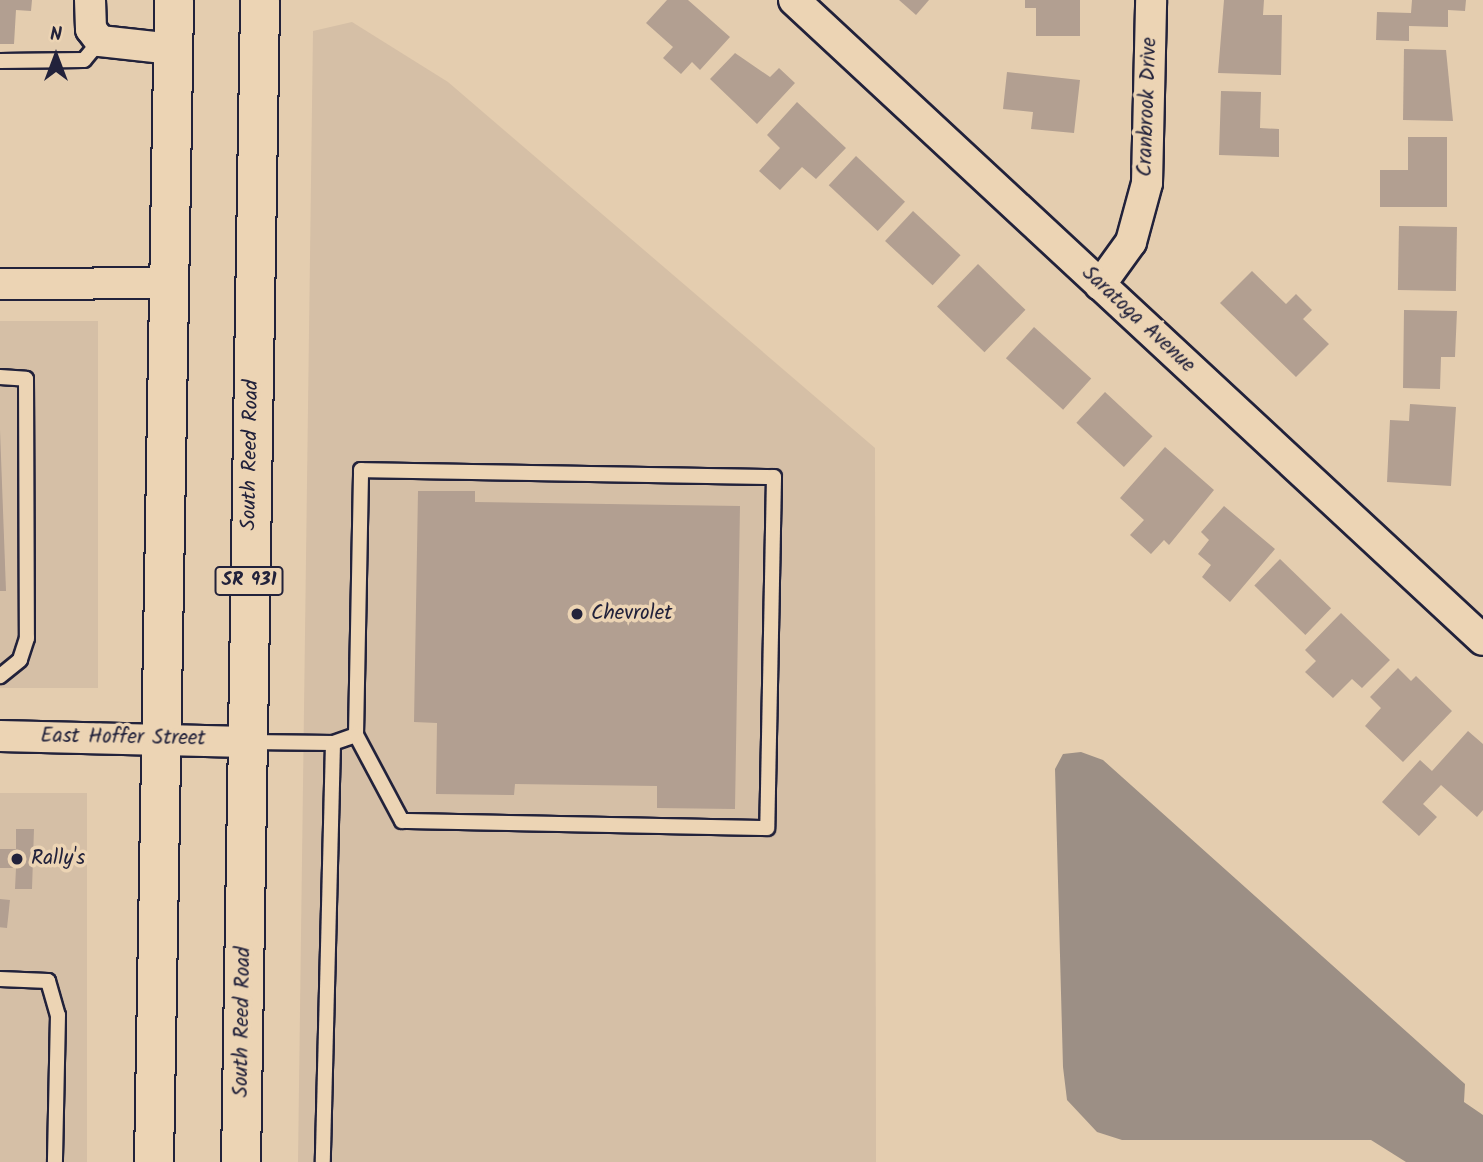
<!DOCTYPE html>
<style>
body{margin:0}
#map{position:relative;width:1483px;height:1162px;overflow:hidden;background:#e4cdaf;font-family:Kalam,sans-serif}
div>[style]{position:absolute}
.built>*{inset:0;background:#d5bfa6;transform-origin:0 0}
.water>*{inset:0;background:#9c8f85}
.building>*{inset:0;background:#b29f91;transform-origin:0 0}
.roads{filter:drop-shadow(2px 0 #22223b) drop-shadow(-2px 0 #22223b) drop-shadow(0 2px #22223b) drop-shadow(0 -2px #22223b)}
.lane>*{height:14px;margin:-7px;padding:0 7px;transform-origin:7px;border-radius:7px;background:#ecd4b4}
.street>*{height:30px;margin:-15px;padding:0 15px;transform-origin:15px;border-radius:15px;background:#ecd4b4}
.primary>*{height:38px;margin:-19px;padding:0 19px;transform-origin:19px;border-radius:19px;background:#ecd4b4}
.dots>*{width:19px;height:19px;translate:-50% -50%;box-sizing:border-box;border:4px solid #ecd4b4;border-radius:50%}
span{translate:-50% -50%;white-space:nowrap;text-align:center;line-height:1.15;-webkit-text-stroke:7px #ecd4b4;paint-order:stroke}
.shield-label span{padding:2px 5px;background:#ecd4b4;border:2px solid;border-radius:5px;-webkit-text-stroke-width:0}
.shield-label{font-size:19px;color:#22223b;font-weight:700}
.street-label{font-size:21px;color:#22223b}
.poi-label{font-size:21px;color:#22223b}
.left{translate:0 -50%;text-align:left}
.north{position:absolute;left:21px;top:21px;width:70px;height:70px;-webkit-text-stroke:5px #ecd4b4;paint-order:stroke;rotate:0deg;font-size:19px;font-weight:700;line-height:28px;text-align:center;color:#22223b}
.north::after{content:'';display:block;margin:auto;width:24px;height:32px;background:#22223b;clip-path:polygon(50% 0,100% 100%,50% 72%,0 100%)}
</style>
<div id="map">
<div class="built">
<i style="clip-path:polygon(352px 22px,448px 82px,875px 448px,876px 1162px,298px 1162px,313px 31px)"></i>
<i style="left:98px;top:321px;width:367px;height:98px;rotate:90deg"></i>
<i style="left:0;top:793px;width:87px;height:369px"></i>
</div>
<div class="water">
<i style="clip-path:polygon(1081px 752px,1103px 760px,1465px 1084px,1464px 1102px,1483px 1115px,1483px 1162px,1406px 1162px,1371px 1140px,1122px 1140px,1097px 1132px,1067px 1100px,1063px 1067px,1055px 769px,1063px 754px)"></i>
</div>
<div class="building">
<i style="clip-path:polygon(0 0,32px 0,31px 11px,16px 10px,14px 44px,0 44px)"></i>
<i style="clip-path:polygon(667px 0,688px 0,730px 37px,700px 70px,692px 62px,681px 74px,663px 58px,673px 47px,646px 23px)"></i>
<i style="clip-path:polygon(899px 0,929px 0,916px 15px)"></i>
<i style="clip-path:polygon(1025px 0,1080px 0,1080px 36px,1036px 36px,1036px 8px,1025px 8px)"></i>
<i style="clip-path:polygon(1224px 0,1264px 0,1263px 15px,1282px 15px,1281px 75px,1218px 73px)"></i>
<i style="clip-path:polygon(1412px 0,1466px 0,1465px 11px,1448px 10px,1448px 27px,1409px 26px,1409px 41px,1376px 40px,1377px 12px,1411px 13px)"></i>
<i style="clip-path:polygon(1404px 49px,1446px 50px,1453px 121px,1403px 120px)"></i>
<i style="clip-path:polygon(735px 53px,770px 77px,779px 68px,795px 83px,757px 124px,710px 79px)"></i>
<i style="clip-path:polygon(1007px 72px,1080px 80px,1074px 133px,1031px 129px,1033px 112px,1003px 109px)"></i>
<i style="clip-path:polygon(1221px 91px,1261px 92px,1260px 128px,1279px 129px,1279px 157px,1219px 155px)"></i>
<i style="clip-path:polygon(797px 102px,846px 148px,816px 179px,802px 167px,780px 190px,759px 171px,780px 148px,767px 135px)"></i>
<i style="clip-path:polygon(1408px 137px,1447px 137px,1447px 207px,1380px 207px,1380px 170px,1408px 170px)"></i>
<i style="left:856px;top:156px;width:67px;height:40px;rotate:43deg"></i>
<i style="left:913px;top:211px;width:65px;height:41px;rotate:43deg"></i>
<i style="left:1399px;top:226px;width:58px;height:64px;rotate:1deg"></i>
<i style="left:978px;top:264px;width:66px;height:59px;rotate:44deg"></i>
<i style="clip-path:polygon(1252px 271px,1286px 304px,1296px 294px,1312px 310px,1303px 319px,1329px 344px,1296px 377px,1220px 303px)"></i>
<i style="clip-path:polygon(1404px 310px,1457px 311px,1455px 357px,1441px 357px,1440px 389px,1403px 388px)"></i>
<i style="left:1034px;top:327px;width:77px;height:42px;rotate:42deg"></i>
<i style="left:1105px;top:392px;width:65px;height:42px;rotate:43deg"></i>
<i style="clip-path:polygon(1410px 404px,1456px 407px,1451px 486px,1387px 482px,1390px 420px,1409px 421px)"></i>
<i style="clip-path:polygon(0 430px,6px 591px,0 591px)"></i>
<i style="clip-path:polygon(1165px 447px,1214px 490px,1169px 545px,1164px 540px,1151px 554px,1130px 535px,1144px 520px,1120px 498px)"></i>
<i style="clip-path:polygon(418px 491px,475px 491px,475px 502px,740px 506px,735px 809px,657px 808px,657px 786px,515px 784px,514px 795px,436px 794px,437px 723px,414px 722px)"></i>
<i style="clip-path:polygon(1224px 506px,1275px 549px,1230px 602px,1202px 577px,1211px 565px,1198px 554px,1209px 540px,1201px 532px)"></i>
<i style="left:1280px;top:559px;width:71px;height:37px;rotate:44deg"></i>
<i style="clip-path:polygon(1341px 613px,1390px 660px,1362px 688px,1352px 679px,1333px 698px,1305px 672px,1316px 661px,1305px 650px)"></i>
<i style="clip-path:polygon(1398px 668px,1411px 681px,1416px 676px,1452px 711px,1403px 762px,1365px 726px,1381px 708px,1370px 697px)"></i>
<i style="clip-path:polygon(1468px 731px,1483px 744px,1483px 810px,1477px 817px,1441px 785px,1423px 804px,1437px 817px,1419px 836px,1382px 802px,1420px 760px,1432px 771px)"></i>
<i style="clip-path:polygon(16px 829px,34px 829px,32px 889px,15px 889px,16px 868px,0 868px,0 849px,16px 849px)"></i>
<i style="left:0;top:899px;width:10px;height:28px;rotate:6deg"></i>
</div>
<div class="roads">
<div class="lane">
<i style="left:0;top:61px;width:84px;rotate:-0.7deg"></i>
<i style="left:84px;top:60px;width:25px;rotate:-50deg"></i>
<i style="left:0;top:377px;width:26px;rotate:4deg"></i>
<i style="left:26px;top:379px;width:259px;rotate:89.8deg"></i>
<i style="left:27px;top:638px;width:23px;rotate:108deg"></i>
<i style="left:20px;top:660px;width:26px;rotate:141deg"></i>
<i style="left:249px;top:742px;width:84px;rotate:0.7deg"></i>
<i style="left:333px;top:743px;width:419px;rotate:91.4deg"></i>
<i style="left:333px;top:743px;width:24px;rotate:-19deg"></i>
<i style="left:356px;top:735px;width:265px;rotate:-88.9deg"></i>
<i style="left:361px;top:470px;width:413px;rotate:1deg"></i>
<i style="left:774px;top:477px;width:351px;rotate:91.1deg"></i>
<i style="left:767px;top:828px;width:365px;rotate:-178.9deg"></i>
<i style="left:402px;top:821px;width:98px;rotate:-118.1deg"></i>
<i style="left:0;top:979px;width:48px;rotate:2.4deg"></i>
<i style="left:48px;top:981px;width:35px;rotate:74deg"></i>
<i style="left:58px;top:1015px;width:147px;rotate:91.2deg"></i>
</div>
<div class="street">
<i style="left:90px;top:0;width:29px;rotate:88deg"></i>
<i style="left:91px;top:29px;width:15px;rotate:53deg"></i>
<i style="left:100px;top:41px;width:73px;rotate:6.3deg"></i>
<i style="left:794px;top:0;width:940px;rotate:42.89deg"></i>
<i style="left:0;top:284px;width:170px;rotate:-0.3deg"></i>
<i style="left:1100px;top:285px;width:53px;rotate:-54.2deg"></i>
<i style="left:1131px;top:242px;width:61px;rotate:-74.8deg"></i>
<i style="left:1147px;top:183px;width:183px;rotate:-88.7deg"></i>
<i style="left:0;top:736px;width:246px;rotate:1.4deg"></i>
</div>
<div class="primary">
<i style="left:154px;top:1162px;width:1162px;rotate:-89.01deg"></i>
<i style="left:241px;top:1162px;width:1162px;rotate:-89.06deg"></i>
</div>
</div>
<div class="dots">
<i style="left:577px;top:614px;background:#22223b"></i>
<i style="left:17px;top:859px;background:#22223b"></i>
</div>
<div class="shield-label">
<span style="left:249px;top:581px">SR 931</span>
</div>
<div class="street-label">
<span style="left:1148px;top:107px;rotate:-88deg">Cranbrook Drive</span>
<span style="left:1138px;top:320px;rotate:43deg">Saratoga Avenue</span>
<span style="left:251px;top:455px;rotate:-89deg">South Reed Road</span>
<span style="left:123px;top:738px;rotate:1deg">East Hoffer Street</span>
<span style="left:243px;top:1022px;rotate:-89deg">South Reed Road</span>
</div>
<div class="poi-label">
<span class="left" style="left:591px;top:614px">Chevrolet</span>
<span class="left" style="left:31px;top:859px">Rally's</span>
</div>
<div class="north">N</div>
</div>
